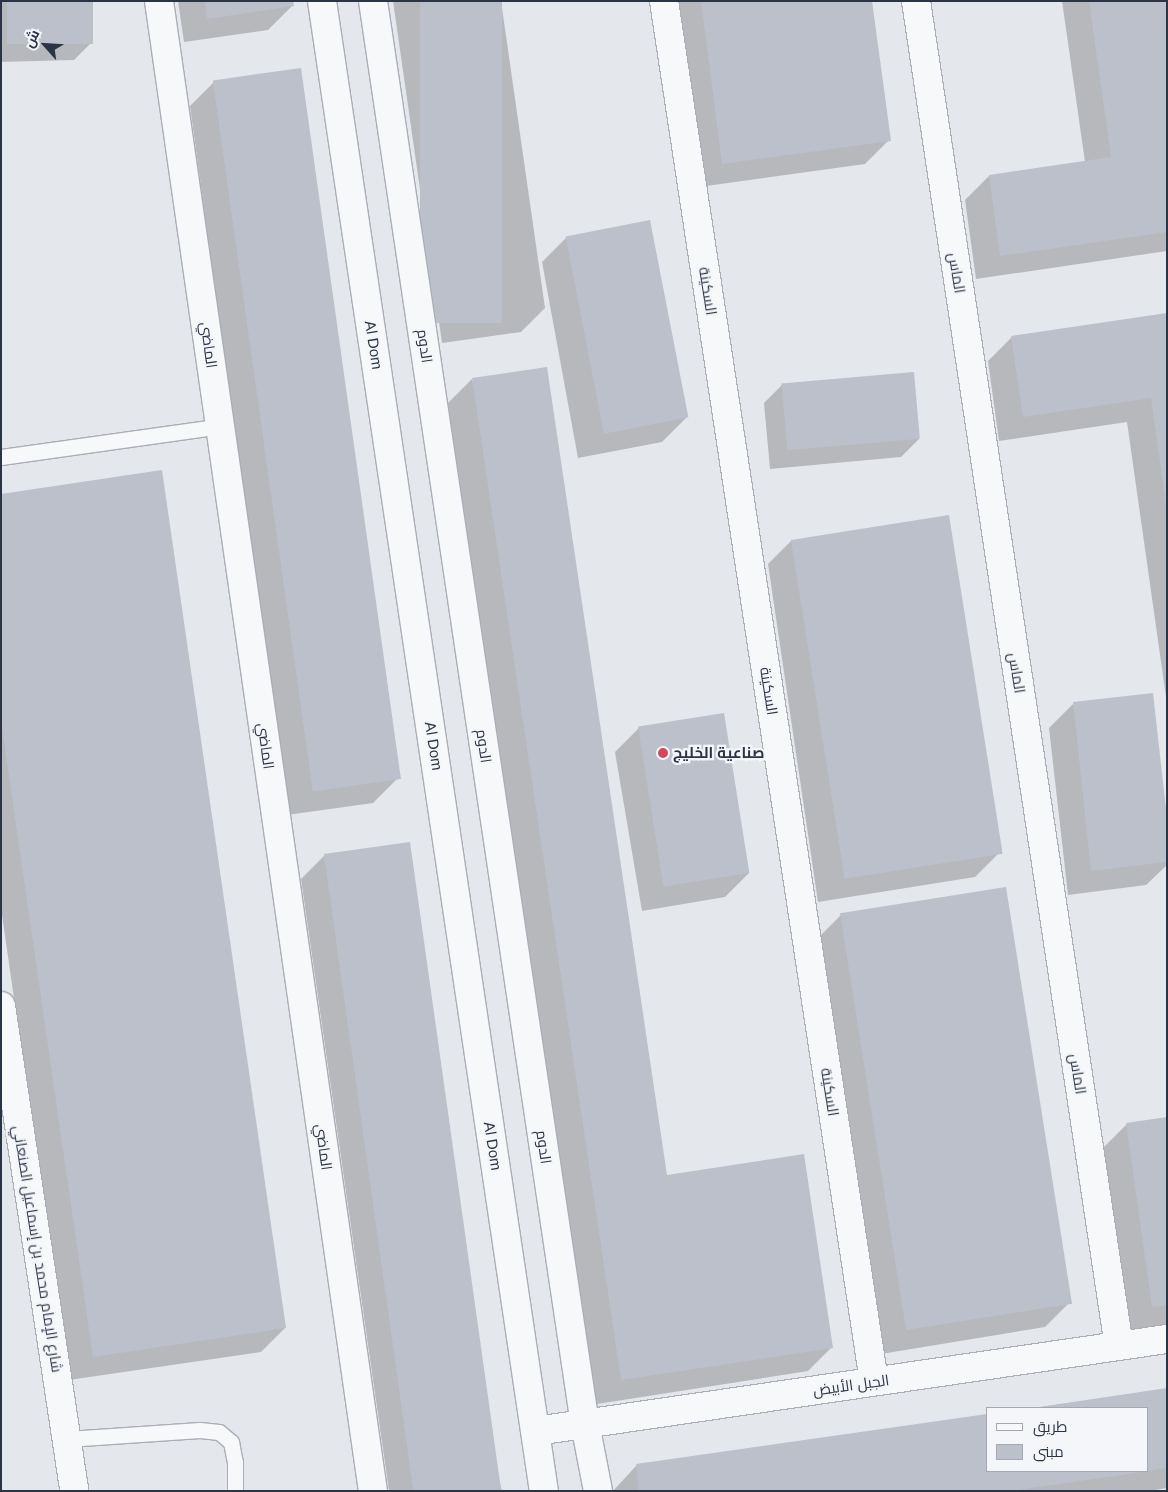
<!DOCTYPE html>
<meta charset="utf-8">
<style>
body{margin:0}
#map{position:relative;width:1168px;height:1492px;overflow:hidden;background:#e4e7ec;font-family:Arial,Cairo,sans-serif}
div>[style]{position:absolute}
.shadow>*{inset:0;background:#0003}
.building>*{inset:0;background:#bbc0ca;transform-origin:0 0}
.roads{filter:drop-shadow(1px 0 #a9aeb7) drop-shadow(-1px 0 #a9aeb7) drop-shadow(0 1px #a9aeb7) drop-shadow(0 -1px #a9aeb7)}
.service>*{height:15px;margin:-7.5px;padding:0 7.5px;transform-origin:7.5px;border-radius:7.5px;background:#f7f8fa}
.minor>*{height:28px;margin:-14px;padding:0 14px;transform-origin:14px;border-radius:14px;background:#f7f8fa}
.dots>*{width:14px;height:14px;translate:-50% -50%;box-sizing:border-box;border:2px solid #f4f6f9;border-radius:50%}
span{translate:-50% -50%;white-space:nowrap;text-align:center;line-height:1.15;-webkit-text-stroke:4.5px #f4f6f9;paint-order:stroke}
.street-label{font-size:15px;color:#2b3445}
.poi-label{font-size:15px;color:#2b3445;font-weight:700}
.left{translate:0 -50%;text-align:left}
.frame{position:absolute;inset:0;border:2px solid #2b3445;pointer-events:none}
.legend{position:absolute;left:986px;top:1407px;width:162px;height:65px;box-sizing:border-box;background:#f4f6f9;border:1px solid #a4a8b1;margin:0;padding:6px 9px;list-style:none;font-size:15px;color:#2b3445}
.legend li{display:flex;align-items:center;gap:10px;height:25px}
.legend b{width:25px;border:1px solid #a4a8b1}
.north{position:absolute;left:20px;top:20px;width:50px;height:50px;-webkit-text-stroke:4px #f4f6f9;paint-order:stroke;rotate:296deg;font-size:14px;font-weight:700;line-height:20px;text-align:center;color:#2b3445}
.north::after{content:'';display:block;margin:auto;width:18px;height:22px;background:#2b3445;clip-path:polygon(50% 0,100% 100%,50% 72%,0 100%)}
</style>
<div id="map">
<div class="shadow">
<i style="clip-path:polygon(1px 1px,92px 1px,93px 41px,74px 60px,1px 62px)"></i>
<i style="clip-path:polygon(178px 1px,292px 1px,292px 6px,268px 30px,184px 42px)"></i>
<i style="clip-path:polygon(393px 1px,501px 1px,545px 308px,521px 332px,442px 343px)"></i>
<i style="clip-path:polygon(674px 1px,871px 1px,889px 140px,865px 164px,699px 187px)"></i>
<i style="clip-path:polygon(1062px 1px,1167px 1px,1167px 251px,976px 279px,965px 200px,989px 176px,1085px 162px)"></i>
<i style="clip-path:polygon(214px 82px,397px 779px,373px 803px,287px 815px,190px 106px)"></i>
<i style="clip-path:polygon(566px 238px,686px 418px,662px 442px,578px 458px,542px 262px)"></i>
<i style="clip-path:polygon(1167px 315px,1167px 704px,1127px 422px,999px 441px,988px 361px,1012px 337px)"></i>
<i style="clip-path:polygon(472px 379px,666px 1177px,832px 1347px,808px 1371px,597px 1404px,448px 403px)"></i>
<i style="clip-path:polygon(782px 385px,919px 439px,901px 457px,770px 469px,764px 403px)"></i>
<i style="clip-path:polygon(1px 496px,285px 1328px,261px 1352px,69px 1380px,1px 908px)"></i>
<i style="clip-path:polygon(792px 540px,999px 853px,975px 877px,818px 902px,768px 564px)"></i>
<i style="clip-path:polygon(1073px 704px,1167px 830px,1167px 865px,1146px 885px,1068px 895px,1049px 728px)"></i>
<i style="clip-path:polygon(639px 728px,749px 873px,725px 897px,642px 911px,615px 752px)"></i>
<i style="clip-path:polygon(325px 855px,502px 1491px,389px 1491px,301px 879px)"></i>
<i style="clip-path:polygon(841px 915px,1069px 1303px,1045px 1327px,881px 1354px,817px 939px)"></i>
<i style="clip-path:polygon(1167px 1118px,1167px 1325px,1129px 1330px,1103px 1148px,1127px 1124px)"></i>
<i style="clip-path:polygon(1167px 1389px,1167px 1488px,1149px 1491px,613px 1491px,636px 1466px,1147px 1471px,1147px 1408px,1034px 1408px)"></i>
</div>
<div class="building">
<i style="left:7px;top:1px;width:86px;height:43px"></i>
<i style="clip-path:polygon(205px 1px,293px 1px,294px 6px,207px 19px)"></i>
<i style="left:420px;top:1px;width:82px;height:322px"></i>
<i style="clip-path:polygon(701px 1px,872px 1px,891px 141px,722px 164px)"></i>
<i style="clip-path:polygon(1089px 1px,1167px 1px,1167px 232px,1000px 256px,989px 175px,1111px 157px)"></i>
<i style="left:301px;top:68px;width:718px;height:89px;rotate:82deg"></i>
<i style="left:650px;top:220px;width:201px;height:86px;rotate:79deg"></i>
<i style="clip-path:polygon(1167px 313px,1167px 505px,1166px 505px,1151px 398px,1023px 417px,1011px 336px)"></i>
<i style="clip-path:polygon(547px 367px,667px 1175px,804px 1154px,833px 1348px,621px 1380px,472px 378px)"></i>
<i style="left:914px;top:372px;width:67px;height:133px;rotate:85deg"></i>
<i style="clip-path:polygon(162px 470px,286px 1328px,93px 1357px,1px 721px,1px 494px)"></i>
<i style="left:949px;top:515px;width:343px;height:160px;rotate:81deg"></i>
<i style="clip-path:polygon(1153px 693px,1167px 818px,1167px 862px,1091px 871px,1073px 702px)"></i>
<i style="left:724px;top:713px;width:162px;height:87px;rotate:81deg"></i>
<i style="left:410px;top:842px;width:656px;height:87px;rotate:82deg"></i>
<i style="left:1006px;top:887px;width:422px;height:168px;rotate:81deg"></i>
<i style="clip-path:polygon(1167px 1117px,1167px 1305px,1152px 1307px,1126px 1123px)"></i>
<i style="clip-path:polygon(1167px 1388px,1167px 1468px,1147px 1471px,1147px 1408px,1033px 1408px)"></i>
<i style="clip-path:polygon(987px 1414px,987px 1471px,1142px 1472px,1011px 1491px,639px 1491px,636px 1464px)"></i>
</div>
<div class="roads">
<div class="service">
<i style="left:1px;top:457px;width:222px;rotate:-8deg"></i>
<i style="left:67px;top:1439px;width:133px;rotate:-3.9deg"></i>
<i style="left:200px;top:1430px;width:19px;rotate:6deg"></i>
<i style="left:219px;top:1432px;width:16px;rotate:40deg"></i>
<i style="left:231px;top:1442px;width:20px;rotate:79deg"></i>
<i style="left:235px;top:1462px;width:29px;rotate:90deg"></i>
</div>
<div class="minor">
<i style="left:159px;top:1px;width:1505px;rotate:81.83deg"></i>
<i style="left:322px;top:1px;width:1506px;rotate:81.53deg"></i>
<i style="left:373px;top:1px;width:1439px;rotate:81.53deg"></i>
<i style="left:585px;top:1424px;width:68px;rotate:79deg"></i>
<i style="left:664px;top:1px;width:1396px;rotate:81.35deg"></i>
<i style="left:916px;top:1px;width:1360px;rotate:81.42deg"></i>
<i style="left:1px;top:1006px;width:490px;rotate:81.4deg"></i>
<i style="left:536px;top:1431px;width:638px;rotate:-8.3deg"></i>
</div>
</div>
<div class="dots">
<i style="left:663px;top:753px;background:#d1495b"></i>
</div>
<div class="street-label">
<span style="left:957px;top:273px;rotate:81deg">الماس</span>
<span style="left:708px;top:291px;rotate:81deg">السكينة</span>
<span style="left:209px;top:345px;rotate:82deg">الماضي</span>
<span style="left:374px;top:345px;rotate:81deg">Al Dom</span>
<span style="left:425px;top:346px;rotate:82deg">الدوم</span>
<span style="left:1017px;top:673px;rotate:81deg">الماس</span>
<span style="left:769px;top:691px;rotate:81deg">السكينة</span>
<span style="left:266px;top:746px;rotate:82deg">الماضي</span>
<span style="left:434px;top:746px;rotate:81deg">Al Dom</span>
<span style="left:484px;top:746px;rotate:82deg">الدوم</span>
<span style="left:1078px;top:1074px;rotate:81deg">الماس</span>
<span style="left:830px;top:1092px;rotate:81deg">السكينة</span>
<span style="left:493px;top:1146px;rotate:81deg">Al Dom</span>
<span style="left:324px;top:1147px;rotate:82deg">الماضي</span>
<span style="left:544px;top:1147px;rotate:82deg">الدوم</span>
<span style="left:38px;top:1249px;rotate:81deg">شارع الإمام محمد بن إسماعيل الصنعاني</span>
<span style="left:851px;top:1385px;rotate:-8deg">الجبل الأبيض</span>
</div>
<div class="poi-label">
<span class="left" style="left:673px;top:753px">صناعية الخليج</span>
</div>
<div class="frame"></div>
<ul class="legend">
<li><b style="height:6px;background:#f7f8fa"></b>طريق</li>
<li><b style="height:14px;background:#bbc0ca"></b>مبنى</li>
</ul>
<div class="north">ش</div>
</div>
